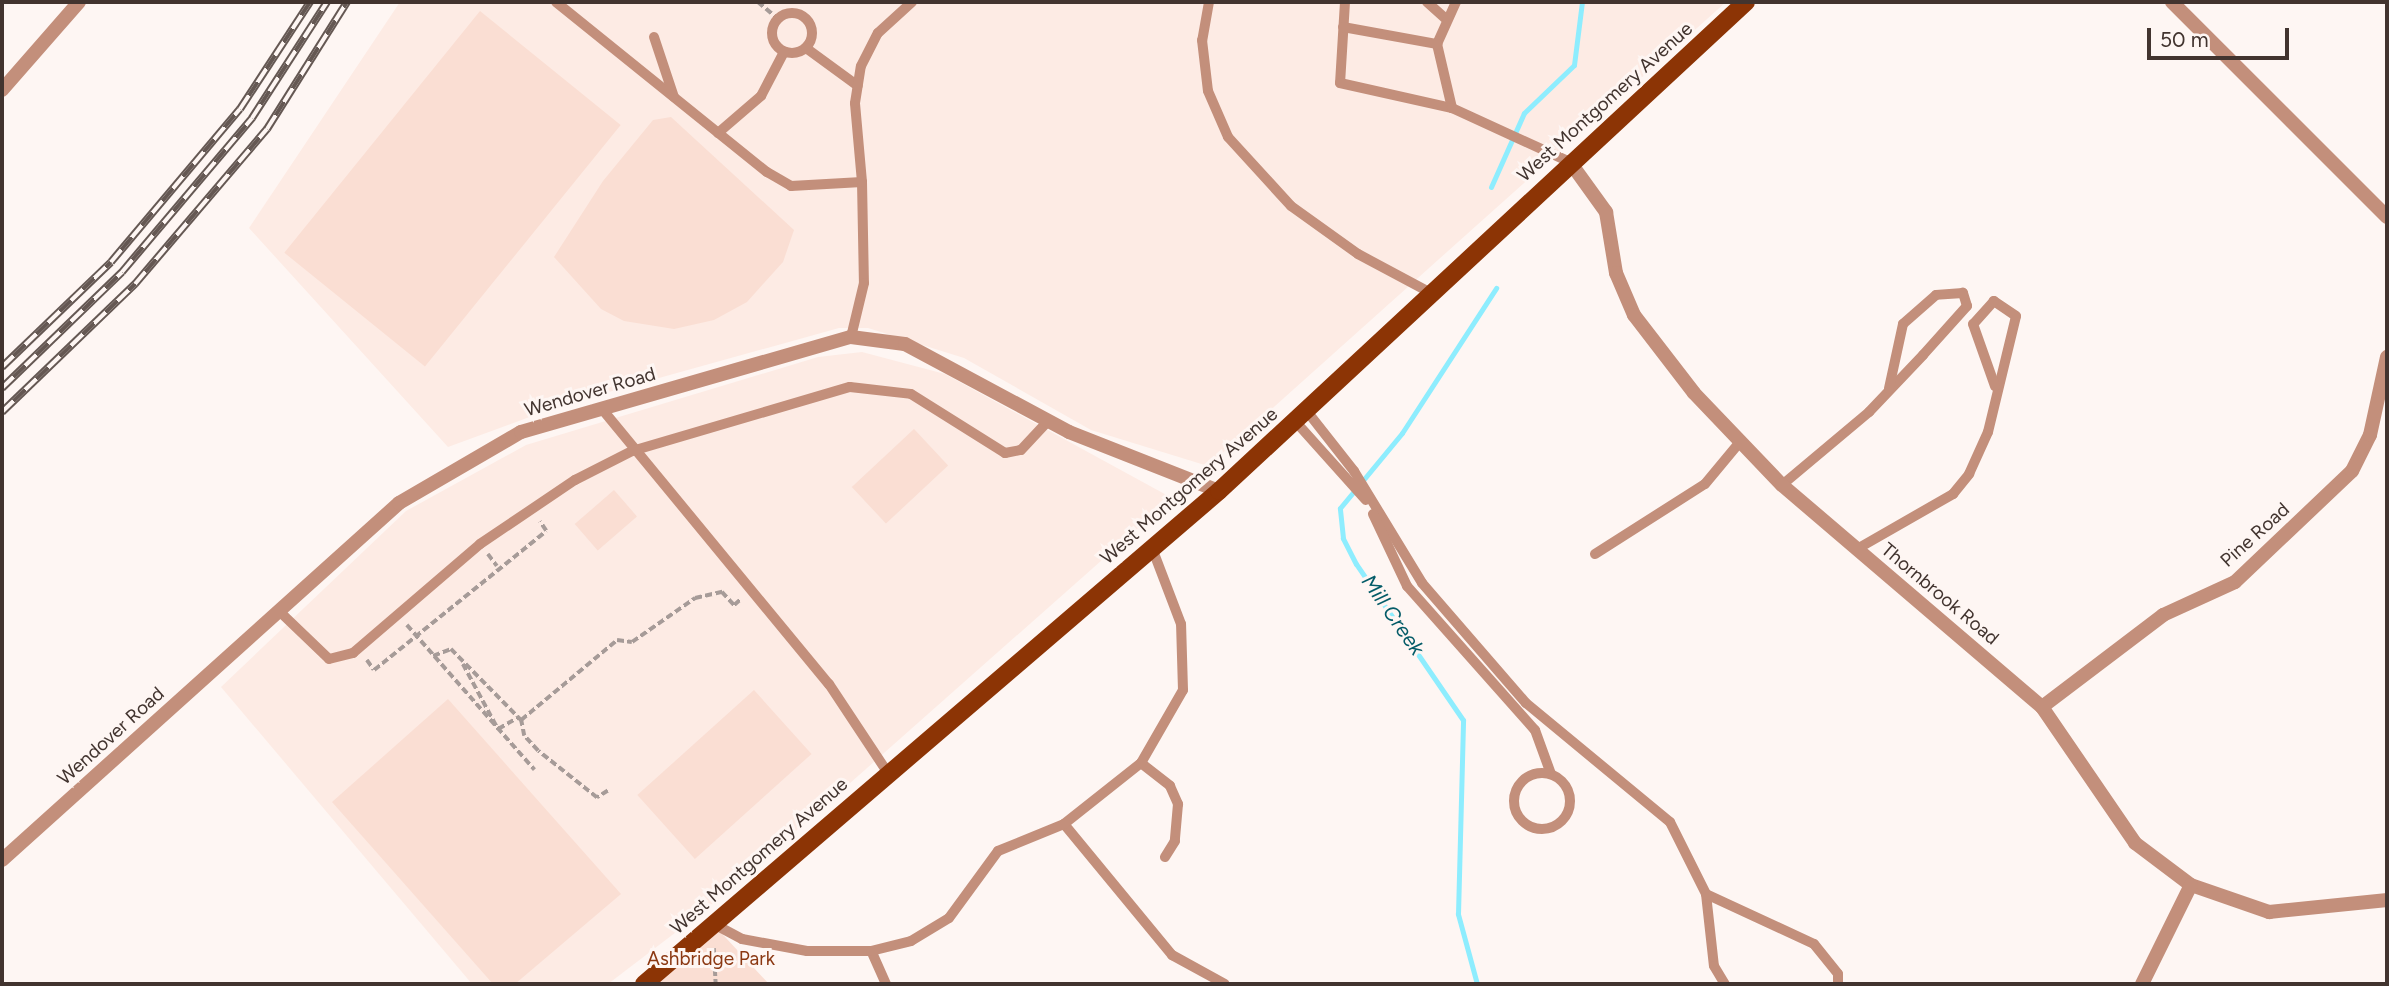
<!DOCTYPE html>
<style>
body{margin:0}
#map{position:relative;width:2389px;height:986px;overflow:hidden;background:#fef6f3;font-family:Figtree,sans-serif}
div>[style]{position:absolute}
.built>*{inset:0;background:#fdebe4}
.green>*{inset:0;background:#faded3;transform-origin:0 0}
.stream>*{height:5px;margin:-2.5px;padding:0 2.5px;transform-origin:2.5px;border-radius:2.5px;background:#8eedfe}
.path>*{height:3.5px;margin-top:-1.75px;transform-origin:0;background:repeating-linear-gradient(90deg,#a69b98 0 7px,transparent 0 10.5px)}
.service>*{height:10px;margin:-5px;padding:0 5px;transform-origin:5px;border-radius:5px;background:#c38f7b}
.service>.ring{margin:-5px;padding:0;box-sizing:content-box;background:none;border:10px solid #c38f7b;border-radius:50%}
.minor>*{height:14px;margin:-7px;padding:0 7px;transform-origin:7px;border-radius:7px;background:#c38f7b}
.primary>*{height:18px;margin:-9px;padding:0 9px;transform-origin:9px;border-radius:9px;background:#8c3405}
.rail>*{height:8px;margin-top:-4px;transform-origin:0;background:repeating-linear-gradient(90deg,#fef6f3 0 16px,#655853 0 32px);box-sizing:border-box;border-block:2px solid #655853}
span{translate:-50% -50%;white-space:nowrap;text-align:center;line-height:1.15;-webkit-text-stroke:6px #fef6f3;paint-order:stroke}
.street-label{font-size:19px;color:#42342f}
.park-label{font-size:19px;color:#8b3812}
.water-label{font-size:21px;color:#045c68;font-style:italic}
.frame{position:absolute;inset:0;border:4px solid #42342f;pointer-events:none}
.scale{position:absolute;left:2147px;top:28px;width:142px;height:32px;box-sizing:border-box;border:4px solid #42342f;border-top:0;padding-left:9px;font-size:21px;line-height:24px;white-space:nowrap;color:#42342f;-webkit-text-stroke:5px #fef6f3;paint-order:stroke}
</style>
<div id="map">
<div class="built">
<i style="clip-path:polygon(400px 2px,1726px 2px,1208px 466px,1091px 430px,964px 358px,868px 328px,839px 328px,562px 405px,448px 447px,249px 228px)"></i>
<i style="clip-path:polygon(862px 352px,945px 374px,1172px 498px,718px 900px,608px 984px,472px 984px,221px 687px,406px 511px,526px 445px,818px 357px)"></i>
</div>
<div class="green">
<i style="left:480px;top:11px;width:181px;height:311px;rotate:39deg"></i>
<i style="clip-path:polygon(671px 117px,794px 230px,783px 262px,747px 302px,714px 320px,674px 329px,624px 321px,601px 309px,554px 257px,603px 181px,653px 120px)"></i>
<i style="left:914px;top:429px;width:50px;height:85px;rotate:47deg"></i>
<i style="left:614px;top:490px;width:35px;height:52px;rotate:49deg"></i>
<i style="left:754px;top:690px;width:86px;height:157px;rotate:48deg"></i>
<i style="clip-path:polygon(448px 699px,621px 894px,515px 984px,493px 984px,332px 802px)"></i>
<i style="clip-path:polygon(712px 923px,769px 984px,644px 984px)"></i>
</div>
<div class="stream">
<i style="left:1491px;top:187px;width:81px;rotate:-66deg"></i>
<i style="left:1524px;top:113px;width:69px;rotate:-43.8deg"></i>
<i style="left:1574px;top:65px;width:64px;rotate:-82.8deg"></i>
<i style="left:1477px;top:984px;width:73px;rotate:-105.2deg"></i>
<i style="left:1458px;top:914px;width:194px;rotate:-88.5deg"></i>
<i style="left:1463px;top:720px;width:189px;rotate:-124.4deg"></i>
<i style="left:1356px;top:564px;width:29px;rotate:-117deg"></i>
<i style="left:1343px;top:538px;width:30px;rotate:-96deg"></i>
<i style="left:1340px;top:508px;width:97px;rotate:-50.4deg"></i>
<i style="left:1402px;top:433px;width:173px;rotate:-57deg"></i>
</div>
<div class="path">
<i style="left:758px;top:2px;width:26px;rotate:40deg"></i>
<i style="left:488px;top:554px;width:15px;rotate:53deg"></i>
<i style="left:407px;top:625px;width:193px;rotate:48.6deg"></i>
<i style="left:433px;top:656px;width:19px;rotate:-21deg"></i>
<i style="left:451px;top:649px;width:100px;rotate:45.4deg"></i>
<i style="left:367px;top:660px;width:12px;rotate:55deg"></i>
<i style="left:374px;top:670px;width:221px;rotate:-38.9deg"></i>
<i style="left:546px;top:531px;width:11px;rotate:-124deg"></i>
<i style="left:463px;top:664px;width:74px;rotate:61.7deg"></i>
<i style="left:498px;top:729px;width:24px;rotate:-30deg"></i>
<i style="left:608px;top:791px;width:13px;rotate:148deg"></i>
<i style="left:597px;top:798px;width:75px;rotate:-141.5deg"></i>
<i style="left:538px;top:751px;width:21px;rotate:-133deg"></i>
<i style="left:524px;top:736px;width:16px;rotate:-101deg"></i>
<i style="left:521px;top:720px;width:125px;rotate:-39.8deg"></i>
<i style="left:617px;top:640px;width:15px;rotate:8deg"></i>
<i style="left:632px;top:642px;width:77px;rotate:-34.9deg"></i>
<i style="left:695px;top:598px;width:28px;rotate:-13deg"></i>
<i style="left:722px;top:592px;width:18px;rotate:47deg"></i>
<i style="left:734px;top:605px;width:9px;rotate:-41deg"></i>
<i style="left:714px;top:948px;width:36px;rotate:87deg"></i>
</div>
<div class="service">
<i style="left:556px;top:2px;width:271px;rotate:38.9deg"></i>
<i style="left:767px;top:172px;width:28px;rotate:30deg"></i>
<i style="left:791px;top:186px;width:71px;rotate:-3.2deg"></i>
<i style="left:862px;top:182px;width:101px;rotate:88.9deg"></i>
<i style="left:864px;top:283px;width:56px;rotate:103.5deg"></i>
<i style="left:1209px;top:2px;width:39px;rotate:100deg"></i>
<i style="left:1202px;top:40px;width:51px;rotate:83.3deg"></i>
<i style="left:1208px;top:91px;width:50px;rotate:66.5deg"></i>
<i style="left:1228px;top:137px;width:93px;rotate:47.6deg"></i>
<i style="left:1291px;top:206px;width:82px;rotate:35.6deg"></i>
<i style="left:1358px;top:254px;width:83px;rotate:28.1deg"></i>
<i style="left:1345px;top:2px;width:81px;rotate:93.5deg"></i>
<i style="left:1340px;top:83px;width:115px;rotate:12.6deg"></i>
<i style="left:1427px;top:2px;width:24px;rotate:42deg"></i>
<i style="left:1456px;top:2px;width:46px;rotate:114.3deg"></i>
<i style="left:1437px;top:44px;width:66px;rotate:76.8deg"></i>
<i style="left:1452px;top:108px;width:130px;rotate:24.6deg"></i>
<i class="ring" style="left:772px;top:13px;width:30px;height:30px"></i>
<i style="left:1343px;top:27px;width:96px;rotate:10.3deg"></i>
<i style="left:654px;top:37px;width:63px;rotate:71.6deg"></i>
<i style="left:806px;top:48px;width:64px;rotate:36.2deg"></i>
<i style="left:718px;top:133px;width:57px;rotate:-40.7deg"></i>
<i style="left:761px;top:96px;width:50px;rotate:-62.4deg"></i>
<i style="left:862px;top:182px;width:79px;rotate:-95.1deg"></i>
<i style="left:855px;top:103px;width:37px;rotate:-81deg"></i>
<i style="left:861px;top:66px;width:37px;rotate:-63deg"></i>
<i style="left:878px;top:33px;width:46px;rotate:-42.4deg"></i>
<i style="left:602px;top:409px;width:357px;rotate:50.5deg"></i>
<i style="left:829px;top:684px;width:107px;rotate:56.5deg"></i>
<i style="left:1306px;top:410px;width:78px;rotate:51.8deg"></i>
<i style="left:1354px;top:471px;width:131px;rotate:58.7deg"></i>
<i style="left:1422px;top:583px;width:159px;rotate:49.1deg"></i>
<i style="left:1526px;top:703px;width:187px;rotate:39.6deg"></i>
<i style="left:1670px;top:822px;width:80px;rotate:63.4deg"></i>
<i style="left:1706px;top:894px;width:72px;rotate:83.7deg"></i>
<i style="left:1714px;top:966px;width:21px;rotate:59deg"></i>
<i style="left:1295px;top:421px;width:106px;rotate:48.1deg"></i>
<i style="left:1782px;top:485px;width:114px;rotate:-40deg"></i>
<i style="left:1869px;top:412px;width:79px;rotate:-46.5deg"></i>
<i style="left:1923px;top:355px;width:66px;rotate:-48.1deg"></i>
<i style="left:1967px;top:306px;width:14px;rotate:-107deg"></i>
<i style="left:1963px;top:293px;width:27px;rotate:176deg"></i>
<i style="left:1936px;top:295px;width:44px;rotate:138.7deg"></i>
<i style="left:1903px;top:324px;width:66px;rotate:102.3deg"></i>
<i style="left:1373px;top:514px;width:80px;rotate:64.7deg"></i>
<i style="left:1407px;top:586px;width:193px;rotate:48.4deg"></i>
<i style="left:1535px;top:730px;width:47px;rotate:70deg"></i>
<i style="left:1857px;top:549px;width:111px;rotate:-29.8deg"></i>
<i style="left:1953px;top:494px;width:26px;rotate:-51deg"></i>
<i style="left:1969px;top:474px;width:46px;rotate:-65.7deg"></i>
<i style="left:1988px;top:432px;width:119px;rotate:-76.4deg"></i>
<i style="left:2016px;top:316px;width:27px;rotate:-146deg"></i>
<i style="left:1994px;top:301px;width:31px;rotate:132deg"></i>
<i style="left:1973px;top:324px;width:66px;rotate:70.5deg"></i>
<i style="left:1595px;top:554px;width:130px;rotate:-32.5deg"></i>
<i style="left:1705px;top:484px;width:53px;rotate:-50.3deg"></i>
<i style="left:279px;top:611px;width:69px;rotate:43.8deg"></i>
<i style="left:329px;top:659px;width:25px;rotate:-14deg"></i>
<i style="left:353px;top:653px;width:167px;rotate:-40.6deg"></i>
<i style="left:480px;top:544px;width:115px;rotate:-34deg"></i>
<i style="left:575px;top:480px;width:64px;rotate:-27deg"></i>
<i style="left:632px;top:451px;width:227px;rotate:-16.4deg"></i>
<i style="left:850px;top:387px;width:61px;rotate:6.5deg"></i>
<i style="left:911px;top:394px;width:111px;rotate:32.1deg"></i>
<i style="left:1005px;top:453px;width:16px;rotate:-11deg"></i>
<i style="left:1021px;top:450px;width:40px;rotate:-47deg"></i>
<i style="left:1141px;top:763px;width:37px;rotate:38deg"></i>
<i style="left:1170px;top:786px;width:20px;rotate:66deg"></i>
<i style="left:1178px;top:804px;width:37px;rotate:95deg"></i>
<i style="left:1175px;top:841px;width:19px;rotate:122deg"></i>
<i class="ring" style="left:1514px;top:773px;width:46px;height:46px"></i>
<i style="left:1064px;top:824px;width:170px;rotate:50.5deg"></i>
<i style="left:1172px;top:955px;width:60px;rotate:28.7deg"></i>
<i style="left:1706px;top:894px;width:119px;rotate:24.8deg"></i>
<i style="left:1814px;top:944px;width:38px;rotate:51deg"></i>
<i style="left:1838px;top:974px;width:10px;rotate:90deg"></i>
<i style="left:712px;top:923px;width:34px;rotate:28deg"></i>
<i style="left:742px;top:939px;width:66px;rotate:10.5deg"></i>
<i style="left:807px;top:951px;width:64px"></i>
<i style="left:886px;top:984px;width:36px;rotate:-114deg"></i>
<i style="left:871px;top:951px;width:41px;rotate:-14deg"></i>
<i style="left:911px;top:941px;width:44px;rotate:-31.2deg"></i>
<i style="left:949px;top:918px;width:83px;rotate:-53.8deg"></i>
<i style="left:998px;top:851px;width:71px;rotate:-22.2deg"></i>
<i style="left:1064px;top:824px;width:98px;rotate:-38.4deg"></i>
<i style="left:1141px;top:763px;width:84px;rotate:-60.1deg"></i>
<i style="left:1183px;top:690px;width:66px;rotate:-91.7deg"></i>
<i style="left:1181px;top:624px;width:81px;rotate:-110.9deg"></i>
</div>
<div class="minor">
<i style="left:2172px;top:2px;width:304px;rotate:45deg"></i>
<i style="left:2px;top:90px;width:117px;rotate:-48.8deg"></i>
<i style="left:1570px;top:162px;width:62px;rotate:54.2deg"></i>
<i style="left:1606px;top:212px;width:62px;rotate:80.7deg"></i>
<i style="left:1616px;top:273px;width:46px;rotate:66.8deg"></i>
<i style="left:1634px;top:315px;width:98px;rotate:52.4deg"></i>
<i style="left:1694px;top:393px;width:127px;rotate:46.3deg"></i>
<i style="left:1782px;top:485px;width:342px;rotate:40.5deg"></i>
<i style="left:2042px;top:707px;width:165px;rotate:55.6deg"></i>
<i style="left:2135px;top:843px;width:70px;rotate:36.9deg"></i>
<i style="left:2191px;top:885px;width:83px;rotate:19.1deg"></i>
<i style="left:2269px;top:912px;width:119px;rotate:-5.8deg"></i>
<i style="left:2042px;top:707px;width:152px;rotate:-37.2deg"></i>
<i style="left:2163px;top:615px;width:79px;rotate:-24.6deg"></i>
<i style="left:2235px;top:582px;width:161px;rotate:-43.5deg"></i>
<i style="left:2352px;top:471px;width:40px;rotate:-63.4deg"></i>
<i style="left:2370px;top:435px;width:80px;rotate:-77.7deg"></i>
<i style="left:2px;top:860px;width:534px;rotate:-41.96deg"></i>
<i style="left:399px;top:503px;width:141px;rotate:-30.2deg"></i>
<i style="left:521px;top:432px;width:343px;rotate:-16.1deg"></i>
<i style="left:851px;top:337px;width:54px;rotate:7.4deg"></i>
<i style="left:905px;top:344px;width:186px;rotate:28.2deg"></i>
<i style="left:1069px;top:432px;width:161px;rotate:21.5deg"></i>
<i style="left:2142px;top:984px;width:110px;rotate:-63.7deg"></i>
</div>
<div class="primary">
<i style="left:644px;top:984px;width:757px;rotate:-40.61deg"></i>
<i style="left:1219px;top:491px;width:719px;rotate:-42.86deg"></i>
</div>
<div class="rail">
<i style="left:2px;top:367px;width:151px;rotate:-43.9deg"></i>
<i style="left:111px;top:262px;width:200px;rotate:-49.9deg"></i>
<i style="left:240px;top:109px;width:128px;rotate:-56.8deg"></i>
<i style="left:2px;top:388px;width:167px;rotate:-44deg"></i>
<i style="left:122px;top:272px;width:202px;rotate:-49.8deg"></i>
<i style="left:252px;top:118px;width:138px;rotate:-57.1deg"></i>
<i style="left:2px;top:412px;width:185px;rotate:-43.9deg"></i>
<i style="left:135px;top:284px;width:204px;rotate:-49.6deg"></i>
<i style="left:267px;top:129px;width:150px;rotate:-57.8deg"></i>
</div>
<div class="street-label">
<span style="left:1605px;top:102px;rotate:-42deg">West Montgomery Avenue</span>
<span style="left:590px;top:392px;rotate:-16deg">Wendover Road</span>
<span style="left:1189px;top:486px;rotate:-41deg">West Montgomery Avenue</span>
<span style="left:2255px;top:535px;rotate:-42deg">Pine Road</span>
<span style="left:1940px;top:594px;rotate:40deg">Thornbrook Road</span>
<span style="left:111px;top:736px;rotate:-42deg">Wendover Road</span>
<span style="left:759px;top:856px;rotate:-41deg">West Montgomery Avenue</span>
</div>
<div class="park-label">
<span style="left:711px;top:959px">Ashbridge Park</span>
</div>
<div class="water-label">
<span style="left:1393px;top:615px;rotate:55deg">Mill Creek</span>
</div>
<div class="frame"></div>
<div class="scale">50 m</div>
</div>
